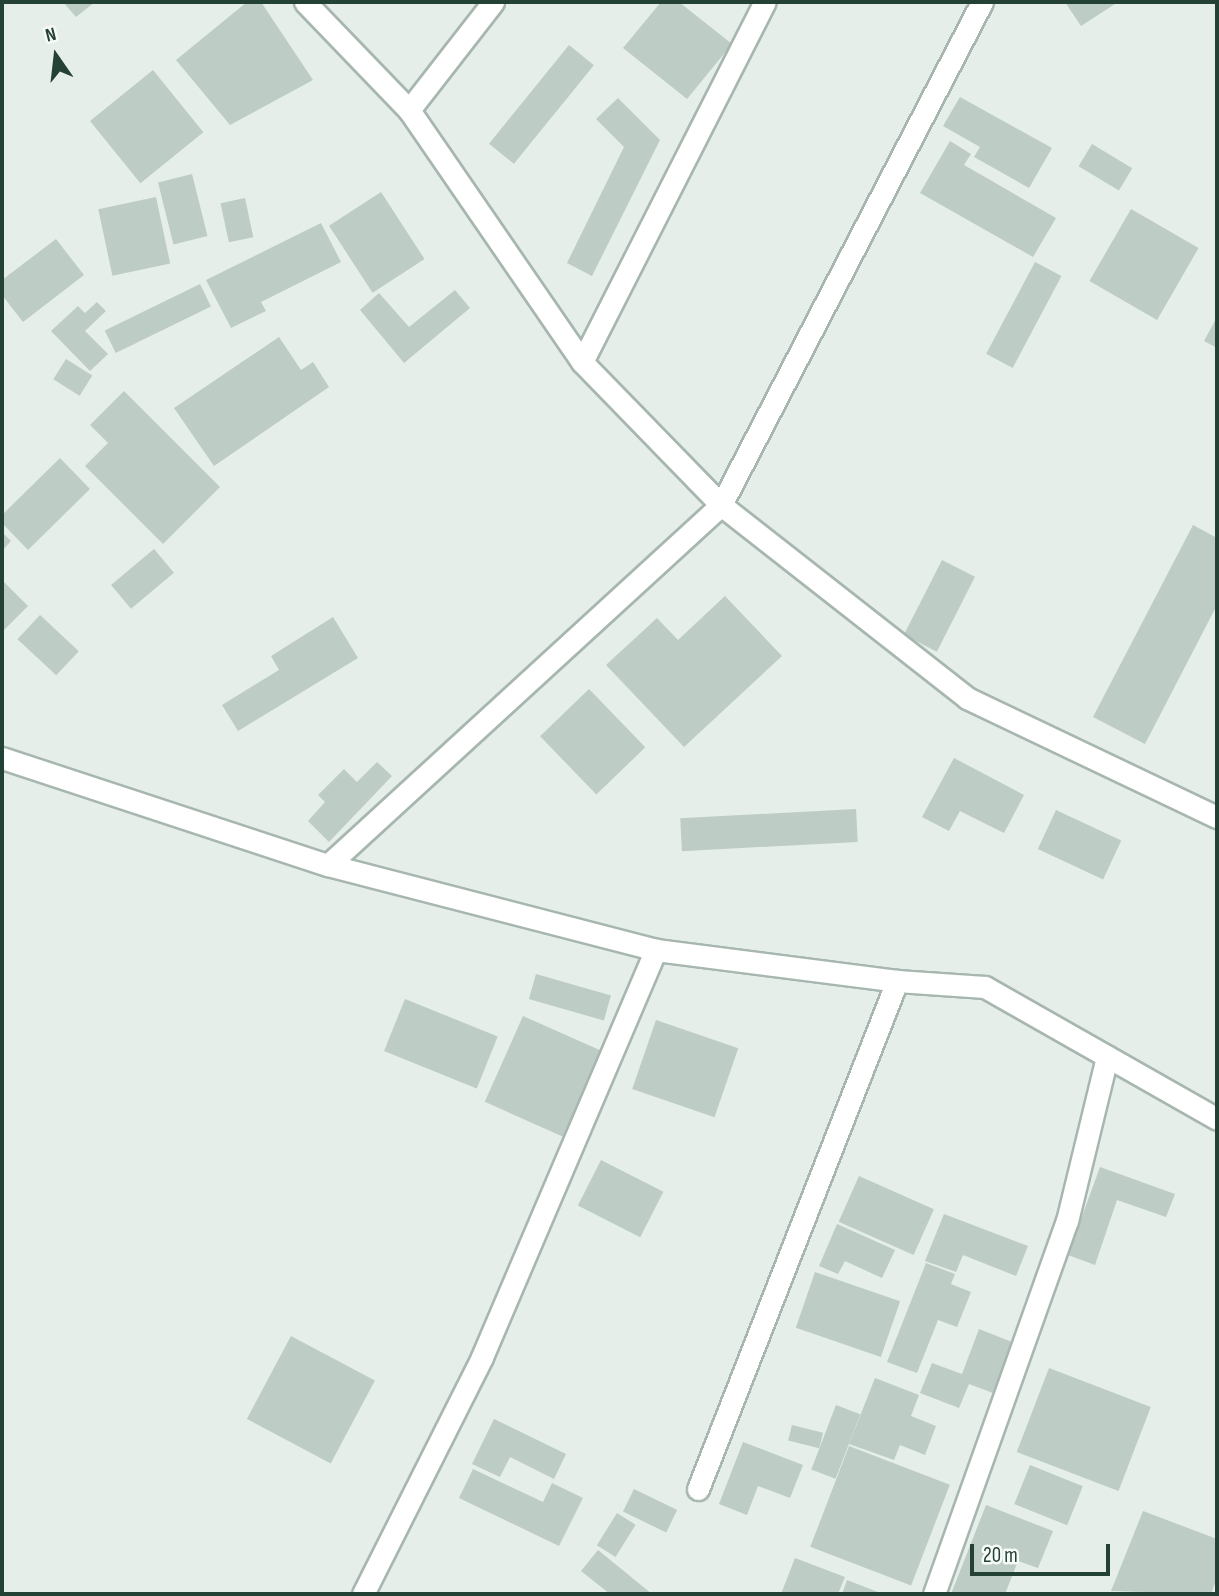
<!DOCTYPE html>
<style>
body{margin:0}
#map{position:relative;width:1219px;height:1596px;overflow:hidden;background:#e5eee9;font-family:"Sofia Sans Condensed",sans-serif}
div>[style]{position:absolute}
.building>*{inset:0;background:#bdccc4;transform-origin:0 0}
.roads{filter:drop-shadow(2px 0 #a7b7af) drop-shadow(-2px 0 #a7b7af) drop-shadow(0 2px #a7b7af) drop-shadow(0 -2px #a7b7af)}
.minor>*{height:21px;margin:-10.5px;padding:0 10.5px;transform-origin:10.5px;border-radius:10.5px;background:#fff}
span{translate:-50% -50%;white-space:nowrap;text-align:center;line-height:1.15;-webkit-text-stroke:7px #f6faf8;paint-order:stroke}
.frame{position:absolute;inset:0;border:4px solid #234135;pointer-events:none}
.north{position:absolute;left:21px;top:21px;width:70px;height:70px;-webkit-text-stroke:5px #f6faf8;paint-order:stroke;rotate:346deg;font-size:19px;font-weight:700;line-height:28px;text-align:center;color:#234135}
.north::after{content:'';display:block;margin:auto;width:24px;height:32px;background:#234135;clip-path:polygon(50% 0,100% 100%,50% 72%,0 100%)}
.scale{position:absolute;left:970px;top:1544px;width:140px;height:32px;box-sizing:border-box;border:4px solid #234135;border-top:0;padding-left:9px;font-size:21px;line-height:24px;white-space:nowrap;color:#234135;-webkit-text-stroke:5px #f6faf8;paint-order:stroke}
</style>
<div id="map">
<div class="building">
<i style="clip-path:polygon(63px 2px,95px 2px,76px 17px)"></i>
<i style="clip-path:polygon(247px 2px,261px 2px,313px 80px,230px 125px,176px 60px)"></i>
<i style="clip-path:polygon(661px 2px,679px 2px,732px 44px,687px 99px,623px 48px)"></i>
<i style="clip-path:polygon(1065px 2px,1118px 2px,1081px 26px)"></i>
<i style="left:569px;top:45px;width:32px;height:127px;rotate:39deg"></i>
<i style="left:153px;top:70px;width:80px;height:81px;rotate:51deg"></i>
<i style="clip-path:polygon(960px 97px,1052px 148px,1029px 188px,974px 157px,980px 147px,943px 126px)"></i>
<i style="clip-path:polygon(618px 98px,660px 140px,592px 276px,567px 263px,624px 147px,596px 119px)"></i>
<i style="clip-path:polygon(950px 141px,971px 154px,964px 165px,1056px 218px,1033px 257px,920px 193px)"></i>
<i style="left:1092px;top:144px;width:47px;height:26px;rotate:31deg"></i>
<i style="left:192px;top:174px;width:64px;height:35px;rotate:76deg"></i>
<i style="left:381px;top:192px;width:80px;height:62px;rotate:57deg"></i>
<i style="left:156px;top:197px;width:68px;height:59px;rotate:78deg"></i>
<i style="left:245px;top:198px;width:40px;height:25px;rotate:78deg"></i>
<i style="left:1131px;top:209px;width:78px;height:83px;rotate:30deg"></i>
<i style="clip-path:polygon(321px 223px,341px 262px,261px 302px,266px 311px,231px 328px,206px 280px)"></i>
<i style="clip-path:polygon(56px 239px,84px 275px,23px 322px,2px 295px,2px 280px)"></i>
<i style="left:1035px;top:262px;width:30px;height:104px;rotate:28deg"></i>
<i style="left:200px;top:284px;width:25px;height:106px;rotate:64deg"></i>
<i style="clip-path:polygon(455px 290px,470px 308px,404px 363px,360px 310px,379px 293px,409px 327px)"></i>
<i style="clip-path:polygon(97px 302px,106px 311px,85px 331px,108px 354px,90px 371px,51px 331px,78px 306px,85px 313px)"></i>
<i style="clip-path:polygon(1217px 317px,1217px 348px,1204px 341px)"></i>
<i style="clip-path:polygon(279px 337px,301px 370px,313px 362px,329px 387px,214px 466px,174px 408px)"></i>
<i style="left:66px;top:359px;width:31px;height:24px;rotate:32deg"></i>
<i style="clip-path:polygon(124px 391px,220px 487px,163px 544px,85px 466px,108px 443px,90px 425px)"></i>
<i style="clip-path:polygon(60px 458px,90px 489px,28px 550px,2px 523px,2px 515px)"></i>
<i style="clip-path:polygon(1193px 525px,1217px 538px,1217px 605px,1145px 744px,1093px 717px)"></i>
<i style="clip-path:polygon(2px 532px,11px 541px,2px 551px)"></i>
<i style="left:154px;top:549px;width:31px;height:56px;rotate:50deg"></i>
<i style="left:942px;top:560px;width:37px;height:84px;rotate:27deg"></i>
<i style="clip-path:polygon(2px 580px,28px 606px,2px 632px)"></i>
<i style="clip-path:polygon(725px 596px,782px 656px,684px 747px,606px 665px,657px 618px,678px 640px)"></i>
<i style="left:40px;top:615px;width:53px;height:33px;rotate:43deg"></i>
<i style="clip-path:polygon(333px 617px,358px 658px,238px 731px,222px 705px,279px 670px,271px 656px)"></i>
<i style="left:589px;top:689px;width:81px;height:68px;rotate:46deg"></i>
<i style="clip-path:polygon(954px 758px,1024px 795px,1004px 833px,960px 811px,949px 831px,922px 817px)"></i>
<i style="clip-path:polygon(377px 762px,392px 776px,329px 842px,308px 821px,325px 802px,318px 795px,344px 769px,357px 782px)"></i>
<i style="left:856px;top:809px;width:33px;height:176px;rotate:87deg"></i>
<i style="left:1056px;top:810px;width:72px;height:43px;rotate:25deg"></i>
<i style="left:536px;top:974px;width:78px;height:26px;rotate:16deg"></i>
<i style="left:405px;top:999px;width:100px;height:56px;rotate:22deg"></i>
<i style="left:523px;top:1016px;width:90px;height:94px;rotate:24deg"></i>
<i style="left:656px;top:1020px;width:87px;height:73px;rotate:19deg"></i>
<i style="left:601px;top:1160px;width:70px;height:51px;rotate:27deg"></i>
<i style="clip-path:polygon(1100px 1167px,1175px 1194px,1166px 1217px,1117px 1200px,1095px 1265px,1068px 1255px)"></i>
<i style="left:859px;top:1176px;width:82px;height:50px;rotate:24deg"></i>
<i style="clip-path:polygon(944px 1214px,1028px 1246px,1016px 1276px,963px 1255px,956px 1272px,925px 1261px)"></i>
<i style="clip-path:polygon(837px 1224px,895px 1250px,882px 1278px,845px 1261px,838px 1274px,819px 1266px)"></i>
<i style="clip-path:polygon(926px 1263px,955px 1274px,951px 1284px,971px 1292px,957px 1327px,938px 1320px,917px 1373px,887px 1362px)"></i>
<i style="left:815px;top:1272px;width:90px;height:59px;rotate:19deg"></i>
<i style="clip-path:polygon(979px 1329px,1012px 1342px,993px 1393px,969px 1384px,959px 1408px,920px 1393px,932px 1363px,962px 1374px)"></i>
<i style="left:291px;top:1336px;width:95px;height:94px;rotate:28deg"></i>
<i style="left:1049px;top:1368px;width:109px;height:90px;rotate:21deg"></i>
<i style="clip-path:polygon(875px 1378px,919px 1395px,911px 1416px,936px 1426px,925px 1455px,900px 1445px,894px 1460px,849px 1444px)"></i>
<i style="left:836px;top:1405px;width:26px;height:69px;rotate:21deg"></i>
<i style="clip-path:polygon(494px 1419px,566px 1454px,554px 1479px,510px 1457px,500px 1477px,472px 1464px)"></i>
<i style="left:792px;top:1425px;width:32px;height:16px;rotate:14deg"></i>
<i style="clip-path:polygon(743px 1442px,803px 1465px,790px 1498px,758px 1486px,747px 1515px,719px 1504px)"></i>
<i style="left:849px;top:1446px;width:108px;height:108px;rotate:21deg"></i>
<i style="left:1030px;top:1465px;width:57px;height:42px;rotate:22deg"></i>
<i style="clip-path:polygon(473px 1469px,543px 1502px,552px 1483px,583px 1498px,559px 1546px,459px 1498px)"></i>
<i style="left:634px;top:1489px;width:48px;height:25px;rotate:26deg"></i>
<i style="clip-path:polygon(986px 1505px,1053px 1531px,1038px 1568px,1018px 1561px,1005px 1594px,951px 1594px)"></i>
<i style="clip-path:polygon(1143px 1511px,1217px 1539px,1217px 1578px,1211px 1594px,1111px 1591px)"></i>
<i style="left:617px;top:1513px;width:22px;height:38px;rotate:32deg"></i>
<i style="clip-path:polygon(598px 1550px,652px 1594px,610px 1594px,581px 1571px)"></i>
<i style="clip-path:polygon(795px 1558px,845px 1577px,838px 1594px,781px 1594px)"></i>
<i style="clip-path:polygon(847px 1580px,883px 1594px,842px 1594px)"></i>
</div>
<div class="roads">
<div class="minor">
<i style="left:305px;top:2px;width:150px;rotate:46.1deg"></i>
<i style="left:409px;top:110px;width:306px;rotate:55.5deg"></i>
<i style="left:582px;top:362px;width:199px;rotate:45.8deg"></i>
<i style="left:721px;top:505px;width:313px;rotate:38.1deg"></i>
<i style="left:967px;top:698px;width:277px;rotate:25.5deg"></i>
<i style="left:409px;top:110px;width:137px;rotate:-52.1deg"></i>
<i style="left:582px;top:362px;width:404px;rotate:-63.1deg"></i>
<i style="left:2px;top:758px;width:343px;rotate:18.2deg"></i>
<i style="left:328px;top:865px;width:339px;rotate:14.5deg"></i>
<i style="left:656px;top:950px;width:243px;rotate:7.3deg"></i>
<i style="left:897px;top:981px;width:88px;rotate:3.9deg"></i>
<i style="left:985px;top:987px;width:267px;rotate:29.6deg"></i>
<i style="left:328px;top:865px;width:533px;rotate:-42.49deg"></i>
<i style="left:721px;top:505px;width:567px;rotate:-62.58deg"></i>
<i style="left:698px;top:1489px;width:546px;rotate:-68.61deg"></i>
<i style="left:363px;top:1594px;width:265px;rotate:-63.3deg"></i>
<i style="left:482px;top:1357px;width:443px;rotate:-66.9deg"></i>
<i style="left:934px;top:1594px;width:396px;rotate:-70.4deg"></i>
<i style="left:1067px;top:1221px;width:169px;rotate:-76.3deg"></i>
</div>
</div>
<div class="frame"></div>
<div class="north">N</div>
<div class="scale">20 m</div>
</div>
